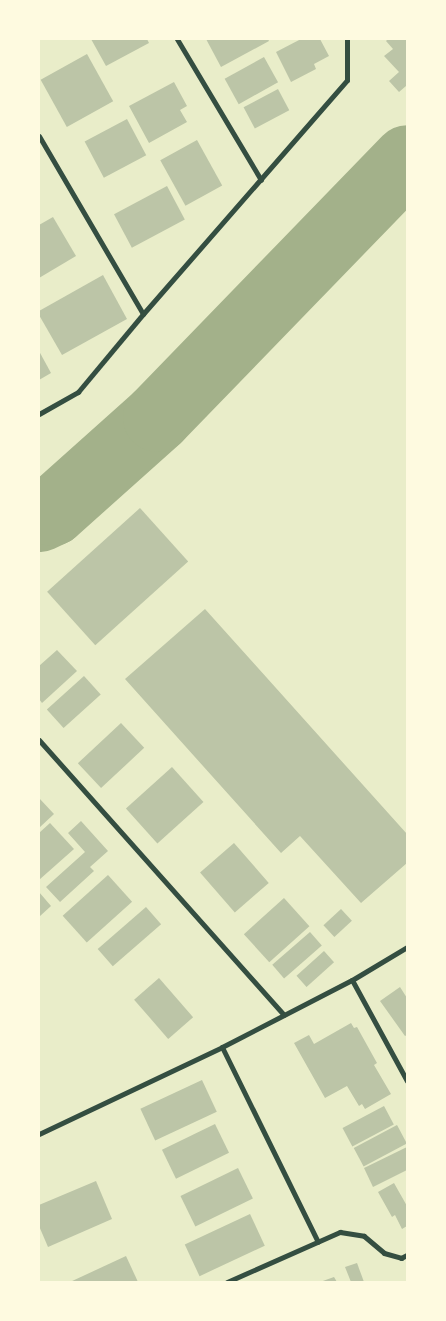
<!DOCTYPE html>
<style>
body{margin:0}
#map{position:relative;width:446px;height:1321px;overflow:hidden;background:#e9edc9;font-family:"Roboto Condensed",sans-serif}
div>[style]{position:absolute}
.river>*{height:69px;margin:-34.5px;padding:0 34.5px;transform-origin:34.5px;border-radius:34.5px;background:#a3b18a}
.building>*{inset:0;background:#bcc5a7;transform-origin:0 0}
.minor>*{height:5px;margin:-2.5px;padding:0 2.5px;transform-origin:2.5px;border-radius:2.5px;background:#344e41}
span{translate:-50% -50%;white-space:nowrap;text-align:center;line-height:1.15;-webkit-text-stroke:4px #fefae0;paint-order:stroke}
.frame{position:absolute;inset:0;border:40px solid #fefae0;pointer-events:none}
</style>
<div id="map">
<div class="river">
<i style="left:39px;top:517px;width:14px;rotate:-25deg"></i>
<i style="left:52px;top:511px;width:141px;rotate:-41.8deg"></i>
<i style="left:157px;top:417px;width:359px;rotate:-45.9deg"></i>
</div>
<div class="building">
<i style="clip-path:polygon(91px 39px,147px 39px,149px 43px,106px 66px)"></i>
<i style="clip-path:polygon(206px 39px,268px 39px,269px 41px,221px 67px)"></i>
<i style="clip-path:polygon(301px 39px,320px 39px,329px 56px,314px 64px,316px 69px,291px 82px,276px 52px)"></i>
<i style="clip-path:polygon(388px 39px,407px 39px,407px 87px,406px 86px,399px 92px,389px 81px,399px 72px,384px 56px,393px 49px,386px 41px)"></i>
<i style="left:87px;top:54px;width:54px;height:53px;rotate:61deg"></i>
<i style="left:264px;top:57px;width:29px;height:45px;rotate:61deg"></i>
<i style="clip-path:polygon(174px 82px,187px 106px,180px 110px,187px 122px,149px 143px,129px 106px)"></i>
<i style="left:278px;top:89px;width:24px;height:39px;rotate:62deg"></i>
<i style="left:127px;top:119px;width:41px;height:48px;rotate:62deg"></i>
<i style="left:197px;top:140px;width:52px;height:42px;rotate:61deg"></i>
<i style="left:167px;top:186px;width:38px;height:60px;rotate:62deg"></i>
<i style="clip-path:polygon(53px 217px,76px 256px,39px 278px,39px 225px)"></i>
<i style="clip-path:polygon(103px 275px,127px 319px,62px 355px,39px 315px,39px 311px)"></i>
<i style="clip-path:polygon(39px 351px,51px 373px,39px 380px)"></i>
<i style="left:140px;top:508px;width:72px;height:125px;rotate:48deg"></i>
<i style="clip-path:polygon(205px 609px,407px 834px,407px 863px,361px 903px,300px 836px,281px 853px,125px 679px)"></i>
<i style="clip-path:polygon(57px 650px,77px 671px,42px 703px,39px 699px,39px 666px)"></i>
<i style="left:84px;top:676px;width:25px;height:50px;rotate:48deg"></i>
<i style="left:121px;top:723px;width:34px;height:59px;rotate:47deg"></i>
<i style="left:172px;top:767px;width:47px;height:62px;rotate:48deg"></i>
<i style="clip-path:polygon(39px 798px,54px 814px,39px 828px)"></i>
<i style="clip-path:polygon(81px 821px,108px 851px,90px 867px,94px 871px,60px 902px,46px 887px,85px 852px,68px 833px)"></i>
<i style="clip-path:polygon(50px 823px,74px 849px,39px 880px,39px 833px)"></i>
<i style="left:234px;top:843px;width:53px;height:45px;rotate:49deg"></i>
<i style="left:108px;top:875px;width:36px;height:61px;rotate:48deg"></i>
<i style="clip-path:polygon(39px 892px,51px 906px,39px 917px)"></i>
<i style="left:284px;top:898px;width:38px;height:54px;rotate:48deg"></i>
<i style="left:146px;top:907px;width:23px;height:64px;rotate:49deg"></i>
<i style="left:341px;top:909px;width:16px;height:24px;rotate:47deg"></i>
<i style="left:310px;top:932px;width:18px;height:50px;rotate:49deg"></i>
<i style="left:324px;top:951px;width:15px;height:37px;rotate:48deg"></i>
<i style="left:159px;top:978px;width:52px;height:33px;rotate:49deg"></i>
<i style="clip-path:polygon(400px 987px,407px 998px,407px 1035px,405px 1036px,380px 1001px)"></i>
<i style="clip-path:polygon(351px 1023px,354px 1028px,357px 1027px,377px 1063px,374px 1065px,391px 1094px,365px 1109px,362px 1104px,359px 1106px,347px 1086px,325px 1098px,294px 1043px,309px 1035px,314px 1044px)"></i>
<i style="left:202px;top:1080px;width:35px;height:68px;rotate:65deg"></i>
<i style="left:384px;top:1106px;width:21px;height:47px;rotate:62deg"></i>
<i style="left:215px;top:1124px;width:32px;height:59px;rotate:64deg"></i>
<i style="left:397px;top:1125px;width:21px;height:49px;rotate:62deg"></i>
<i style="clip-path:polygon(407px 1147px,407px 1170px,373px 1187px,364px 1168px)"></i>
<i style="left:238px;top:1168px;width:34px;height:64px;rotate:64deg"></i>
<i style="clip-path:polygon(96px 1181px,112px 1219px,48px 1247px,39px 1226px,39px 1205px)"></i>
<i style="clip-path:polygon(394px 1183px,407px 1206px,407px 1226px,402px 1229px,395px 1215px,392px 1217px,378px 1192px)"></i>
<i style="left:250px;top:1214px;width:35px;height:72px;rotate:65deg"></i>
<i style="clip-path:polygon(126px 1256px,138px 1282px,70px 1282px)"></i>
<i style="clip-path:polygon(357px 1263px,364px 1282px,351px 1282px,345px 1267px)"></i>
<i style="clip-path:polygon(334px 1277px,337px 1282px,320px 1282px)"></i>
</div>
<div class="minor">
<i style="left:177px;top:39px;width:164px;rotate:59.2deg"></i>
<i style="left:39px;top:136px;width:206px;rotate:59.7deg"></i>
<i style="left:39px;top:414px;width:45px;rotate:-29.4deg"></i>
<i style="left:78px;top:392px;width:102px;rotate:-50.2deg"></i>
<i style="left:143px;top:314px;width:310px;rotate:-48.9deg"></i>
<i style="left:347px;top:80px;width:41px;rotate:-90deg"></i>
<i style="left:39px;top:740px;width:368px;rotate:48.3deg"></i>
<i style="left:352px;top:980px;width:115px;rotate:61.4deg"></i>
<i style="left:222px;top:1047px;width:217px;rotate:63.8deg"></i>
<i style="left:39px;top:1134px;width:203px;rotate:-25.4deg"></i>
<i style="left:222px;top:1047px;width:146px;rotate:-27.3deg"></i>
<i style="left:352px;top:980px;width:64px;rotate:-31deg"></i>
<i style="left:227px;top:1282px;width:124px;rotate:-23.9deg"></i>
<i style="left:340px;top:1232px;width:24px;rotate:9deg"></i>
<i style="left:364px;top:1236px;width:26px;rotate:40deg"></i>
<i style="left:384px;top:1253px;width:18px;rotate:16deg"></i>
<i style="left:401px;top:1258px;width:7px;rotate:-27deg"></i>
</div>
<div class="frame"></div>
</div>
